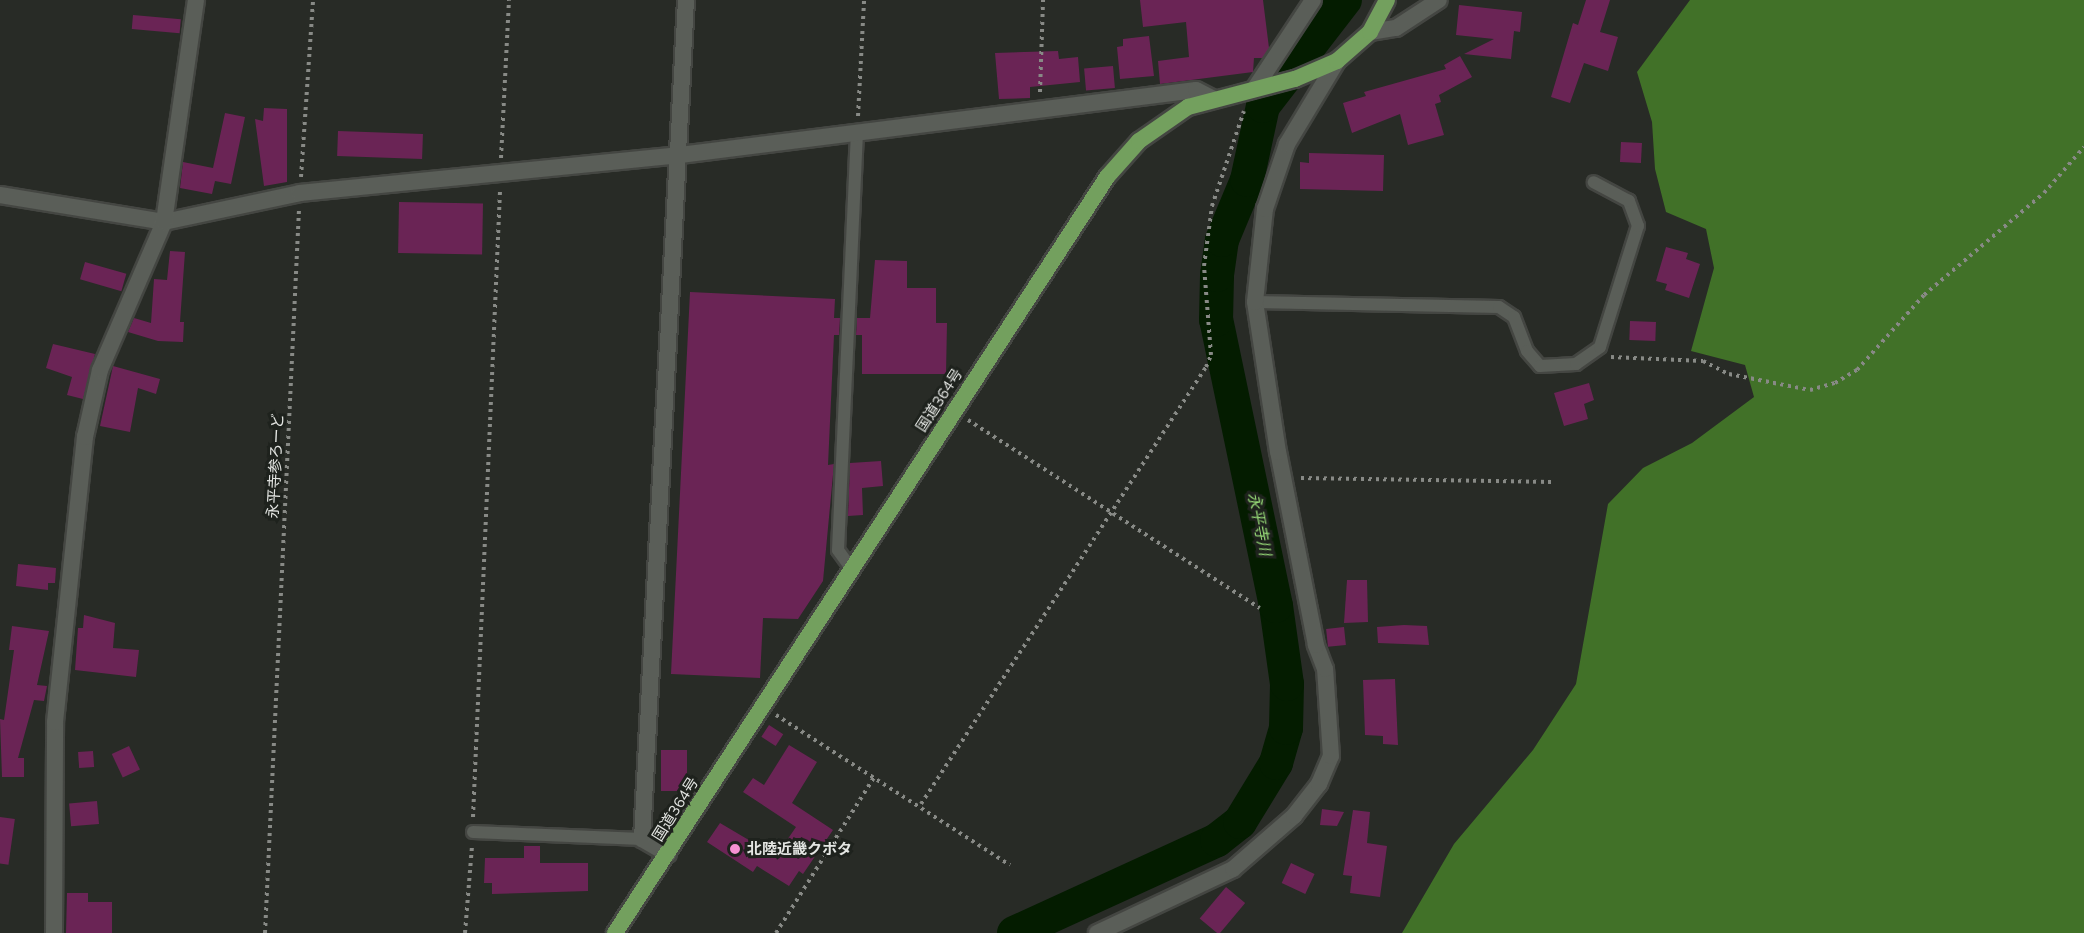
<!DOCTYPE html>
<meta charset="utf-8">
<style>
body{margin:0}
#map{position:relative;width:2084px;height:933px;overflow:hidden;background:#282b26;font-family:Mulish,"Noto Sans JP",sans-serif}
div>[style]{position:absolute}
.forest>*{inset:0;background:#417128}
.river>*{height:34px;margin:-17px;padding:0 17px;transform-origin:17px;border-radius:17px;background:#041c00}
.building>*{inset:0;background:#6a2455;transform-origin:0 0}
.path>*{height:4px;margin-top:-2px;transform-origin:0;background:repeating-linear-gradient(90deg,#888a86 0 3px,transparent 0 7.5px)}
.roads{filter:drop-shadow(2px 0 #444642) drop-shadow(-2px 0 #444642) drop-shadow(0 2px #444642) drop-shadow(0 -2px #444642)}
.service>*{height:12px;margin:-6px;padding:0 6px;transform-origin:6px;border-radius:6px;background:#5a5e58}
.minor>*{height:16px;margin:-8px;padding:0 8px;transform-origin:8px;border-radius:8px;background:#5a5e58}
.trunk>*{height:16px;margin:-8px;padding:0 8px;transform-origin:8px;border-radius:8px;background:#73a05e}
.dots>*{width:16px;height:16px;translate:-50% -50%;box-sizing:border-box;border:3px solid #1e221d;border-radius:50%}
span{translate:-50% -50%;white-space:nowrap;text-align:center;line-height:1.15;-webkit-text-stroke:6px #1e221d;paint-order:stroke}
.street-label{font-size:15px;color:#e4e6e3}
.poi-label{font-size:15px;color:#e4e6e3;font-weight:700}
.left{translate:0 -50%;text-align:left}
.water-label{font-size:16px;color:#96d977;font-style:italic}
</style>
<div id="map">
<div class="forest">
<i style="clip-path:polygon(1690px 0,2084px 0,2084px 933px,1402px 933px,1454px 844px,1533px 750px,1576px 684px,1608px 504px,1643px 468px,1692px 443px,1754px 397px,1745px 365px,1691px 351px,1714px 268px,1706px 229px,1666px 212px,1655px 169px,1652px 122px,1637px 72px)"></i>
</div>
<div class="river">
<i style="left:1014px;top:933px;width:223px;rotate:-24.6deg"></i>
<i style="left:1217px;top:840px;width:29px;rotate:-38deg"></i>
<i style="left:1240px;top:822px;width:69px;rotate:-58.6deg"></i>
<i style="left:1276px;top:763px;width:36px;rotate:-74deg"></i>
<i style="left:1286px;top:728px;width:44px;rotate:-88.7deg"></i>
<i style="left:1287px;top:684px;width:79px;rotate:-98deg"></i>
<i style="left:1276px;top:606px;width:292px;rotate:-101.8deg"></i>
<i style="left:1216px;top:320px;width:45px;rotate:-88.7deg"></i>
<i style="left:1217px;top:275px;width:35px;rotate:-82deg"></i>
<i style="left:1222px;top:240px;width:65px;rotate:-67.4deg"></i>
<i style="left:1247px;top:180px;width:76px;rotate:-77.8deg"></i>
<i style="left:1263px;top:106px;width:134px;rotate:-52.3deg"></i>
</div>
<div class="building">
<i style="clip-path:polygon(1140px 0,1263px 0,1269px 48px,1263px 58px,1254px 58px,1253px 72px,1160px 84px,1158px 61px,1189px 57px,1186px 22px,1143px 27px)"></i>
<i style="clip-path:polygon(1586px 0,1610px 0,1600px 32px,1618px 37px,1608px 71px,1584px 63px,1570px 103px,1551px 97px,1573px 23px,1578px 25px)"></i>
<i style="clip-path:polygon(1459px 5px,1522px 12px,1520px 32px,1514px 31px,1511px 59px,1464px 54px,1494px 39px,1456px 35px)"></i>
<i style="left:133px;top:15px;width:48px;height:14px;rotate:5deg"></i>
<i style="clip-path:polygon(1149px 36px,1154px 76px,1120px 79px,1117px 47px,1123px 46px,1123px 39px)"></i>
<i style="clip-path:polygon(1058px 51px,1059px 59px,1078px 57px,1080px 82px,1030px 87px,1030px 98px,999px 99px,995px 53px)"></i>
<i style="clip-path:polygon(1460px 56px,1472px 77px,1439px 95px,1441px 102px,1435px 104px,1444px 135px,1408px 145px,1400px 114px,1352px 133px,1343px 103px,1366px 96px,1364px 92px,1446px 69px,1444px 65px)"></i>
<i style="left:1113px;top:66px;width:22px;height:29px;rotate:85deg"></i>
<i style="clip-path:polygon(264px 108px,287px 109px,287px 182px,264px 186px,255px 119px,263px 121px)"></i>
<i style="clip-path:polygon(225px 113px,245px 117px,231px 184px,215px 181px,212px 194px,180px 188px,183px 162px,213px 168px)"></i>
<i style="left:338px;top:131px;width:85px;height:25px;rotate:2deg"></i>
<i style="left:1621px;top:142px;width:21px;height:20px;rotate:3deg"></i>
<i style="clip-path:polygon(1309px 153px,1384px 155px,1383px 191px,1300px 189px,1300px 162px,1309px 163px)"></i>
<i style="left:399px;top:202px;width:84px;height:51px;rotate:1deg"></i>
<i style="clip-path:polygon(1666px 247px,1688px 253px,1686px 259px,1700px 264px,1689px 298px,1665px 290px,1667px 284px,1656px 281px)"></i>
<i style="clip-path:polygon(170px 251px,185px 252px,180px 322px,184px 322px,183px 342px,158px 341px,128px 332px,134px 318px,151px 323px,154px 279px,167px 280px)"></i>
<i style="clip-path:polygon(875px 260px,907px 261px,907px 288px,936px 288px,936px 323px,947px 323px,946px 374px,862px 374px,862px 335px,856px 335px,857px 318px,870px 318px)"></i>
<i style="left:85px;top:262px;width:43px;height:18px;rotate:16deg"></i>
<i style="clip-path:polygon(690px 292px,835px 299px,834px 318px,840px 318px,839px 335px,834px 335px,828px 465px,834px 464px,823px 581px,798px 619px,763px 618px,760px 678px,671px 674px)"></i>
<i style="left:1630px;top:321px;width:26px;height:19px;rotate:2deg"></i>
<i style="clip-path:polygon(53px 344px,95px 354px,83px 399px,67px 395px,72px 377px,46px 368px)"></i>
<i style="clip-path:polygon(113px 366px,160px 379px,156px 394px,138px 388px,130px 432px,100px 426px)"></i>
<i style="clip-path:polygon(1589px 383px,1594px 400px,1584px 404px,1588px 419px,1564px 426px,1554px 393px)"></i>
<i style="clip-path:polygon(881px 461px,883px 486px,862px 488px,863px 515px,848px 516px,850px 463px)"></i>
<i style="clip-path:polygon(18px 564px,56px 568px,55px 583px,48px 583px,48px 590px,16px 586px)"></i>
<i style="clip-path:polygon(1347px 580px,1367px 580px,1368px 622px,1344px 623px)"></i>
<i style="clip-path:polygon(84px 615px,115px 623px,113px 648px,139px 650px,136px 677px,75px 670px,78px 628px,83px 628px)"></i>
<i style="clip-path:polygon(1404px 625px,1427px 626px,1429px 645px,1378px 643px,1377px 627px)"></i>
<i style="clip-path:polygon(12px 626px,49px 631px,37px 685px,47px 686px,44px 701px,34px 700px,18px 758px,24px 758px,24px 777px,2px 777px,0 719px,4px 720px,14px 650px,9px 650px)"></i>
<i style="left:1344px;top:627px;width:18px;height:18px;rotate:84deg"></i>
<i style="clip-path:polygon(1395px 679px,1398px 745px,1383px 744px,1383px 736px,1365px 735px,1363px 680px)"></i>
<i style="left:769px;top:725px;width:17px;height:14px;rotate:33deg"></i>
<i style="clip-path:polygon(789px 745px,817px 762px,792px 803px,833px 830px,803px 874px,799px 871px,789px 886px,757px 866px,753px 872px,707px 842px,720px 823px,776px 856px,796px 827px,743px 792px,753px 778px,764px 785px)"></i>
<i style="left:129px;top:746px;width:26px;height:19px;rotate:65deg"></i>
<i style="left:687px;top:750px;width:41px;height:26px;rotate:90deg"></i>
<i style="left:93px;top:751px;width:16px;height:15px;rotate:86deg"></i>
<i style="left:97px;top:801px;width:23px;height:28px;rotate:85deg"></i>
<i style="clip-path:polygon(1322px 809px,1344px 812px,1337px 826px,1320px 825px)"></i>
<i style="clip-path:polygon(1353px 810px,1370px 812px,1367px 843px,1387px 846px,1380px 897px,1350px 893px,1352px 876px,1343px 875px)"></i>
<i style="left:0;top:817px;width:15px;height:46px;rotate:8deg"></i>
<i style="clip-path:polygon(524px 846px,540px 846px,540px 863px,588px 863px,588px 891px,492px 894px,492px 883px,484px 883px,485px 858px,524px 858px)"></i>
<i style="left:1291px;top:863px;width:26px;height:22px;rotate:25deg"></i>
<i style="left:1226px;top:887px;width:25px;height:41px;rotate:40deg"></i>
<i style="clip-path:polygon(67px 893px,88px 893px,88px 902px,112px 902px,112px 933px,66px 933px)"></i>
</div>
<div class="path">
<i style="left:1040px;top:92px;width:92px;rotate:-88.1deg"></i>
<i style="left:858px;top:116px;width:116px;rotate:-87deg"></i>
<i style="left:501px;top:158px;width:158px;rotate:-87.1deg"></i>
<i style="left:301px;top:177px;width:177px;rotate:-86.1deg"></i>
<i style="left:1611px;top:357px;width:92px;rotate:2.5deg"></i>
<i style="left:1703px;top:361px;width:29px;rotate:27deg"></i>
<i style="left:1729px;top:374px;width:83px;rotate:11.2deg"></i>
<i style="left:1810px;top:390px;width:26px;rotate:-16deg"></i>
<i style="left:1835px;top:383px;width:26px;rotate:-31deg"></i>
<i style="left:1857px;top:370px;width:101px;rotate:-48.2deg"></i>
<i style="left:1924px;top:295px;width:157px;rotate:-40.4deg"></i>
<i style="left:2044px;top:193px;width:61px;rotate:-49deg"></i>
<i style="left:968px;top:420px;width:347px;rotate:32.8deg"></i>
<i style="left:1301px;top:478px;width:251px;rotate:0.9deg"></i>
<i style="left:776px;top:715px;width:278px;rotate:32.7deg"></i>
<i style="left:921px;top:804px;width:522px;rotate:-56.89deg"></i>
<i style="left:1206px;top:367px;width:13px;rotate:-67deg"></i>
<i style="left:1211px;top:355px;width:89px;rotate:-94.5deg"></i>
<i style="left:1204px;top:266px;width:61px;rotate:-82.4deg"></i>
<i style="left:1212px;top:206px;width:100px;rotate:-71.4deg"></i>
<i style="left:473px;top:817px;width:628px;rotate:-87.53deg"></i>
<i style="left:265px;top:933px;width:725px;rotate:-87.31deg"></i>
<i style="left:465px;top:933px;width:87px;rotate:-85.4deg"></i>
<i style="left:776px;top:933px;width:186px;rotate:-57.8deg"></i>
</div>
<div class="roads">
<div class="service">
<i style="left:1255px;top:302px;width:244px;rotate:1.2deg"></i>
<i style="left:1499px;top:307px;width:18px;rotate:34deg"></i>
<i style="left:1514px;top:317px;width:36px;rotate:69deg"></i>
<i style="left:1527px;top:351px;width:20px;rotate:49deg"></i>
<i style="left:1540px;top:366px;width:36px;rotate:-3deg"></i>
<i style="left:1576px;top:364px;width:29px;rotate:-35deg"></i>
<i style="left:1600px;top:347px;width:127px;rotate:-72.6deg"></i>
<i style="left:1638px;top:226px;width:27px;rotate:-110deg"></i>
<i style="left:1629px;top:201px;width:40px;rotate:-152deg"></i>
<i style="left:851px;top:568px;width:22px;rotate:-126deg"></i>
<i style="left:838px;top:550px;width:419px;rotate:-87.4deg"></i>
<i style="left:473px;top:832px;width:169px;rotate:2.4deg"></i>
</div>
<div class="minor">
<i style="left:1370px;top:32px;width:26px;rotate:-9deg"></i>
<i style="left:1396px;top:28px;width:51px;rotate:-33.1deg"></i>
<i style="left:1255px;top:88px;width:105px;rotate:-56.6deg"></i>
<i style="left:0;top:195px;width:166px;rotate:9.3deg"></i>
<i style="left:164px;top:222px;width:139px;rotate:-12deg"></i>
<i style="left:300px;top:193px;width:382px;rotate:-5.7deg"></i>
<i style="left:680px;top:155px;width:520px;rotate:-7.18deg"></i>
<i style="left:1196px;top:90px;width:18px;rotate:27deg"></i>
<i style="left:668px;top:854px;width:30px;rotate:-150deg"></i>
<i style="left:642px;top:839px;width:840px;rotate:-87deg"></i>
<i style="left:54px;top:933px;width:211px;rotate:-89.7deg"></i>
<i style="left:55px;top:722px;width:287px;rotate:-84deg"></i>
<i style="left:85px;top:437px;width:69px;rotate:-77.4deg"></i>
<i style="left:100px;top:370px;width:161px;rotate:-66.6deg"></i>
<i style="left:164px;top:222px;width:224px;rotate:-81.8deg"></i>
<i style="left:1097px;top:933px;width:150px;rotate:-25.2deg"></i>
<i style="left:1233px;top:869px;width:81px;rotate:-41deg"></i>
<i style="left:1294px;top:816px;width:41px;rotate:-52deg"></i>
<i style="left:1319px;top:784px;width:30px;rotate:-67deg"></i>
<i style="left:1331px;top:756px;width:87px;rotate:-93.9deg"></i>
<i style="left:1325px;top:669px;width:26px;rotate:-111deg"></i>
<i style="left:1316px;top:645px;width:197px;rotate:-101.1deg"></i>
<i style="left:1278px;top:452px;width:152px;rotate:-98.7deg"></i>
<i style="left:1255px;top:302px;width:94px;rotate:-83.9deg"></i>
<i style="left:1265px;top:209px;width:69px;rotate:-71.3deg"></i>
<i style="left:1287px;top:144px;width:97px;rotate:-58.9deg"></i>
</div>
<div class="trunk">
<i style="left:615px;top:933px;width:902px;rotate:-56.94deg"></i>
<i style="left:1107px;top:177px;width:48px;rotate:-48.4deg"></i>
<i style="left:1139px;top:141px;width:60px;rotate:-34.8deg"></i>
<i style="left:1188px;top:107px;width:111px;rotate:-14.7deg"></i>
<i style="left:1295px;top:79px;width:46px;rotate:-23.2deg"></i>
<i style="left:1337px;top:61px;width:44px;rotate:-41.3deg"></i>
<i style="left:1370px;top:32px;width:36px;rotate:-62deg"></i>
</div>
</div>
<div class="dots">
<i style="left:735px;top:849px;background:#f591d2"></i>
</div>
<div class="street-label">
<span style="left:939px;top:400px;rotate:-57deg">国道364号</span>
<span style="left:275px;top:466px;rotate:-87deg">永平寺参ろーど</span>
<span style="left:675px;top:809px;rotate:-58deg">国道364号</span>
</div>
<div class="poi-label">
<span class="left" style="left:747px;top:849px">北陸近畿クボタ</span>
</div>
<div class="water-label">
<span style="left:1260px;top:524px;rotate:79deg">永平寺川</span>
</div>
</div>
